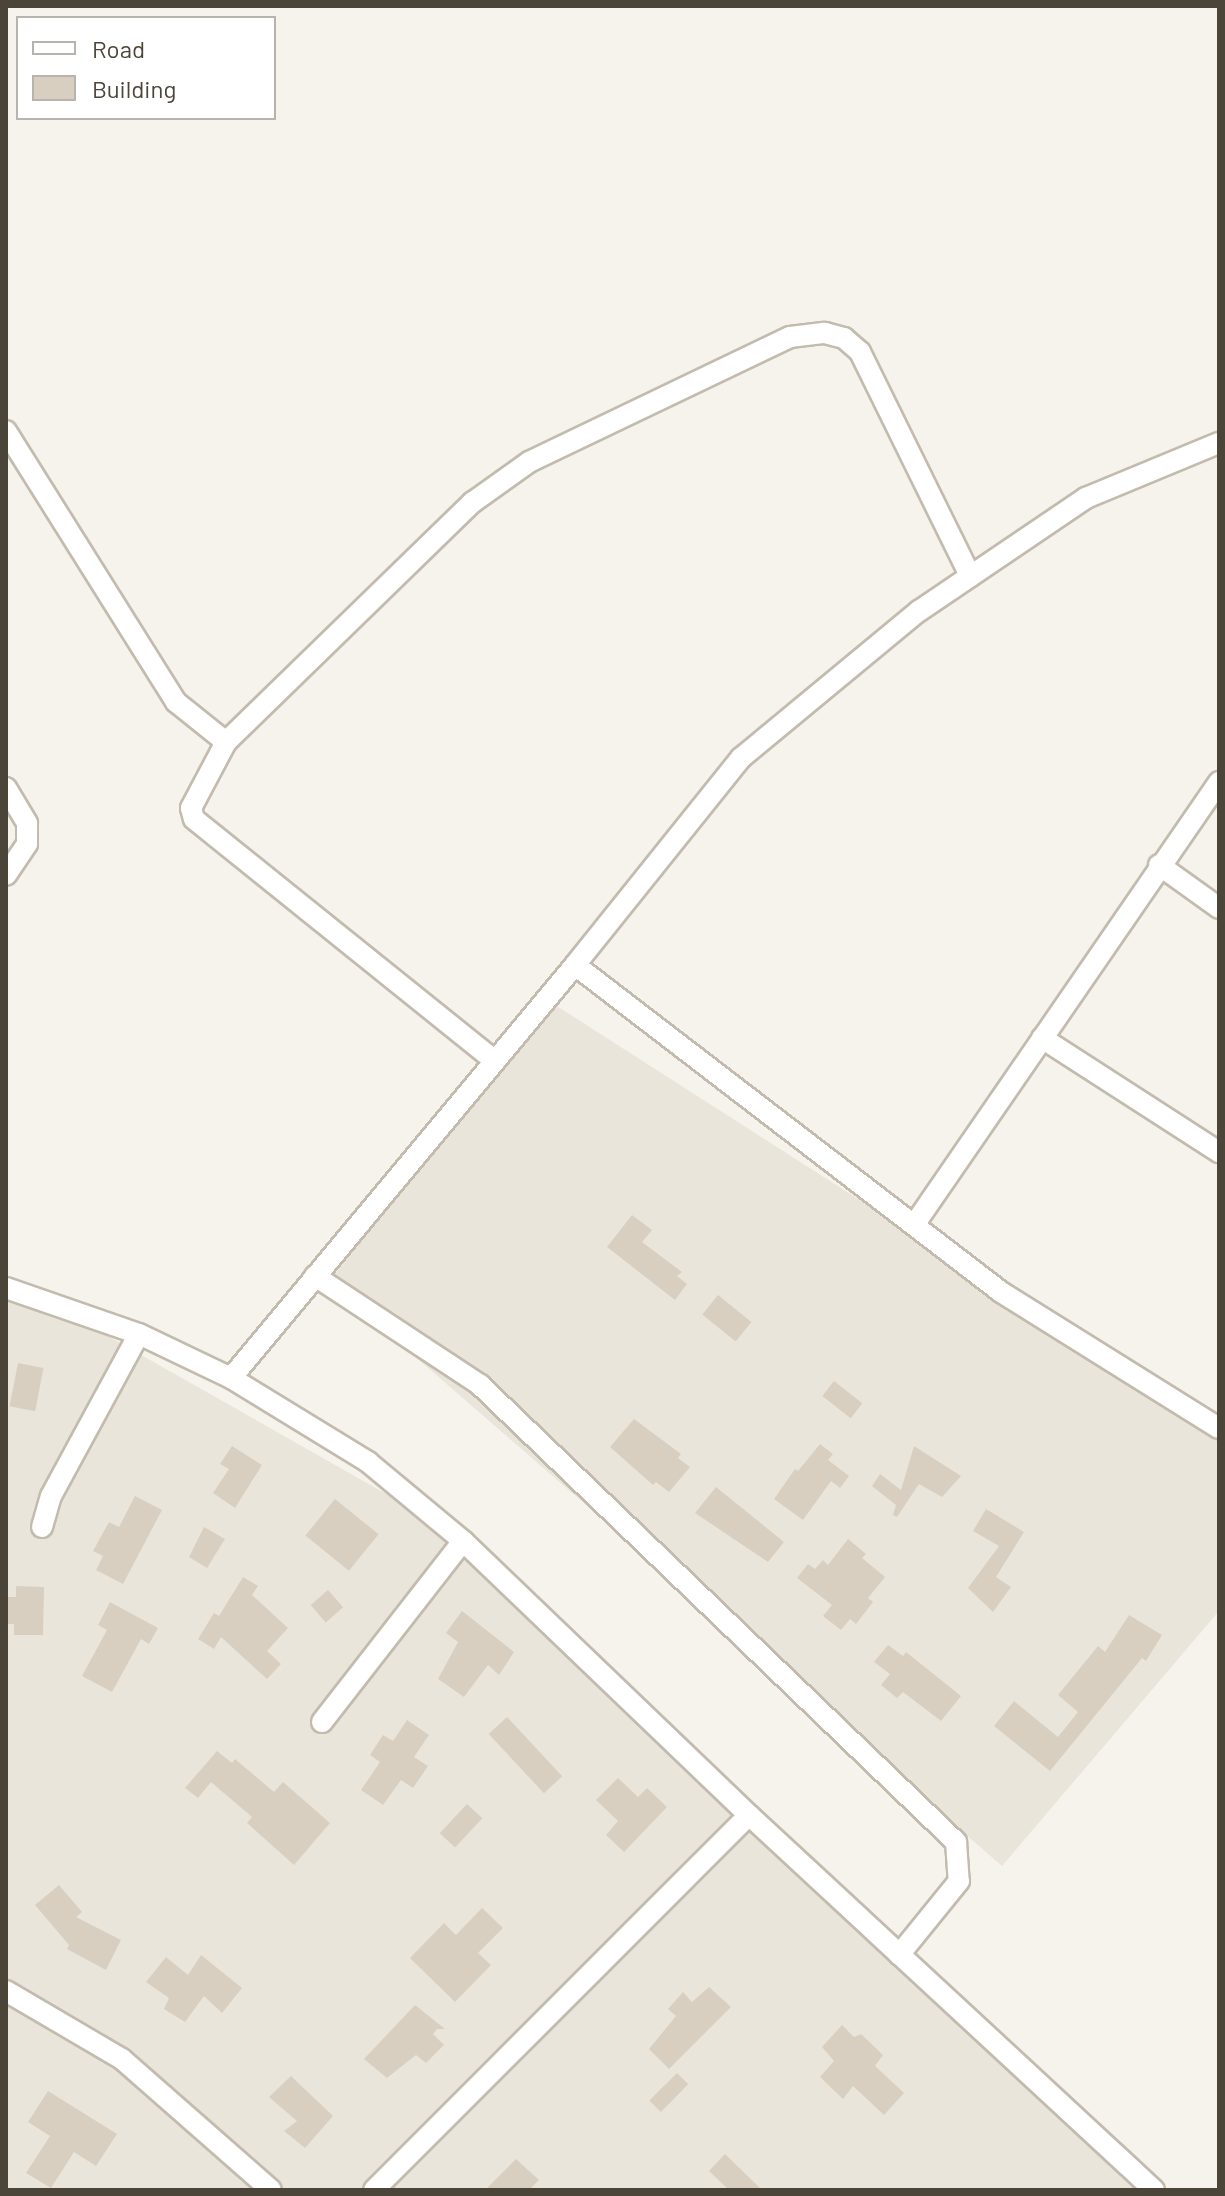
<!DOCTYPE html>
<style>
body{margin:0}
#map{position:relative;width:1225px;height:2196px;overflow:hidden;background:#f6f3ec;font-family:Barlow,sans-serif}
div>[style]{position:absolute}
.residential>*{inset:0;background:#eae5da}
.building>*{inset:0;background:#d8cfc1;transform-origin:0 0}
.roads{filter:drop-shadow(2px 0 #c2bbae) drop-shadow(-2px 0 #c2bbae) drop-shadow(0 2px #c2bbae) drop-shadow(0 -2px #c2bbae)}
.minor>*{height:20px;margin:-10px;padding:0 10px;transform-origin:10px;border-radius:10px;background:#fff}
span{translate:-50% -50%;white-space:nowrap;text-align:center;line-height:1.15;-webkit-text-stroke:7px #fff;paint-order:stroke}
.frame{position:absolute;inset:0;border:8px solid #4b4439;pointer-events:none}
.legend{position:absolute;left:16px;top:16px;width:260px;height:104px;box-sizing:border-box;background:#fff;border:2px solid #b7b4b0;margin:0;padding:10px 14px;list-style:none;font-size:24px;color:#4b4439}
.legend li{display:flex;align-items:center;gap:16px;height:40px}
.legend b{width:40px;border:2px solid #b7b4b0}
</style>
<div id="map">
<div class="residential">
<i style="clip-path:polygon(549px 1001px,1219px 1430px,1219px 1611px,1002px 1866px,329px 1282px)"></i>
<i style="clip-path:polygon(6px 1297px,53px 1305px,441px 1525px,1152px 2190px,6px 2190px)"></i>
</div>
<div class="building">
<i style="clip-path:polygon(632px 1215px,652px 1230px,642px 1242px,682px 1272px,677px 1276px,687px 1284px,675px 1300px,607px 1247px)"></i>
<i style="left:718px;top:1295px;width:43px;height:25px;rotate:39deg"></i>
<i style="left:18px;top:1363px;width:26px;height:44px;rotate:11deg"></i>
<i style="left:834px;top:1381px;width:36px;height:19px;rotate:38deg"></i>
<i style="clip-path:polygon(634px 1419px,681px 1454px,678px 1458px,690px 1467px,669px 1492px,656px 1482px,653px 1485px,610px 1447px)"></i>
<i style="clip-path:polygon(820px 1444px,833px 1454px,828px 1460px,849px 1476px,840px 1488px,831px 1481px,803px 1520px,774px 1499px,795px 1469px,798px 1471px)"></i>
<i style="clip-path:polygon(232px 1446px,262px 1465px,235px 1508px,213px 1493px,229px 1469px,220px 1464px)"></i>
<i style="clip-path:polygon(914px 1446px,961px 1476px,942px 1497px,919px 1484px,897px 1517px,893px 1515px,896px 1505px,872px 1486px,880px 1474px,901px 1490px)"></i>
<i style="clip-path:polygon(716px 1487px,784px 1542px,768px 1562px,695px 1513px)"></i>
<i style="clip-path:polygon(135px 1496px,162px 1510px,123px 1584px,96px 1570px,103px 1556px,93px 1551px,109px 1522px,119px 1527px)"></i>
<i style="left:335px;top:1499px;width:56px;height:47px;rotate:39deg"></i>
<i style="clip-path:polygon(986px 1509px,1024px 1532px,996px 1577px,1011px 1587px,993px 1612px,968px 1588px,999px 1546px,973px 1531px)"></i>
<i style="clip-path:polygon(204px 1527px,225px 1539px,207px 1568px,189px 1557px)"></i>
<i style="clip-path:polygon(848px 1539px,866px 1554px,862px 1558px,885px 1577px,868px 1598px,873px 1602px,856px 1624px,850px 1619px,841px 1630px,823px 1616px,832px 1605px,797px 1578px,808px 1564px,815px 1569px,823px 1560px,828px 1565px)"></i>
<i style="clip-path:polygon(243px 1577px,258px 1586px,252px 1595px,288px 1628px,267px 1651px,281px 1664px,267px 1679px,221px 1637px,214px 1649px,198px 1639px,214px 1613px,219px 1616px)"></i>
<i style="clip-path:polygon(16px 1586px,44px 1587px,43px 1635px,14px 1635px,14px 1624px,6px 1624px,6px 1597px,16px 1597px)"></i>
<i style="left:328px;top:1590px;width:23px;height:23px;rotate:49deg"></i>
<i style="clip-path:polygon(110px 1602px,158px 1628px,149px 1644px,141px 1639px,112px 1692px,82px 1676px,107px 1630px,98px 1625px)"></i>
<i style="clip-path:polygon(462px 1611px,514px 1652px,499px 1675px,488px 1665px,464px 1697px,438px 1679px,458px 1642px,446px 1633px)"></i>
<i style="clip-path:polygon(1129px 1615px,1162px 1635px,1146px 1661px,1142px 1658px,1050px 1771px,994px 1726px,1014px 1701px,1058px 1737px,1078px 1712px,1058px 1695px,1098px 1646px,1105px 1652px)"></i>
<i style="clip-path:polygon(888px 1645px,903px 1656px,906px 1652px,961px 1696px,941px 1721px,903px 1692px,897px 1698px,881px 1685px,890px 1674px,874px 1662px)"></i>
<i style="left:507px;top:1717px;width:81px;height:25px;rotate:47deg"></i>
<i style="clip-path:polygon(407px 1720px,429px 1735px,414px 1757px,428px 1766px,413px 1788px,401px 1780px,383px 1805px,361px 1790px,380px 1762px,370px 1755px,383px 1735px,393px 1741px)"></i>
<i style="clip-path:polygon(217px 1751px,232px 1763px,235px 1759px,274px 1792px,283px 1782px,330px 1823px,294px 1865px,247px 1823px,252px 1817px,211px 1782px,198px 1798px,185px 1788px)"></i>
<i style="clip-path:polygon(618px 1778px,638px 1797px,647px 1788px,667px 1807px,624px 1852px,606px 1835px,618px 1821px,596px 1800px)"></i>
<i style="left:467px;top:1804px;width:21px;height:40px;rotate:43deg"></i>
<i style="clip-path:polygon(59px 1885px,82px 1912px,76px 1917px,121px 1940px,106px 1970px,67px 1949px,69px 1945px,35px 1905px)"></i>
<i style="clip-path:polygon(482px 1908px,503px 1928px,478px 1953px,491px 1965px,455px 2002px,410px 1958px,444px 1923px,456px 1935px)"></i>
<i style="clip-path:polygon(201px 1955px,242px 1988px,222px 2013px,204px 1996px,185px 2022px,164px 2009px,169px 1998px,146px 1982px,166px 1957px,188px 1975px)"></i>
<i style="clip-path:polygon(709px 1987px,731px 2007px,669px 2069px,649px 2049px,676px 2016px,668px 2009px,683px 1992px,692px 2002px)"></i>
<i style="clip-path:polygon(415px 2005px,445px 2029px,437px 2029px,433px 2034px,444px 2045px,426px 2063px,416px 2055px,387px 2078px,364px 2059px)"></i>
<i style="clip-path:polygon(842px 2025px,854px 2037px,861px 2034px,883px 2055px,875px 2066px,904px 2093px,884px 2115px,853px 2086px,843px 2099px,820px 2077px,834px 2061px,822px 2047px)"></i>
<i style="left:677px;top:2073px;width:16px;height:39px;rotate:45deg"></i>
<i style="clip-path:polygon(291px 2076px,333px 2116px,305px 2148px,284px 2131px,297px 2121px,269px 2097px)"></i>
<i style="clip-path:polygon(48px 2091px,117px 2134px,96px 2166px,74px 2152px,51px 2188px,26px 2173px,50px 2136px,28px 2122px)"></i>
<i style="clip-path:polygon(725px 2154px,762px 2190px,729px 2190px,709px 2171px)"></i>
<i style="clip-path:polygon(516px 2159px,539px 2180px,529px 2190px,485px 2190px)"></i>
</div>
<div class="roads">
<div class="minor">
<i style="left:6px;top:431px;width:320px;rotate:57.9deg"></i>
<i style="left:176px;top:702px;width:64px;rotate:38.7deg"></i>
<i style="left:226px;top:742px;width:75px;rotate:117.9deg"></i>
<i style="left:191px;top:808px;width:11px;rotate:75deg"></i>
<i style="left:194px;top:819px;width:386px;rotate:38.8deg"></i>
<i style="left:226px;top:742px;width:344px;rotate:-44.2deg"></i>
<i style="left:473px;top:502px;width:69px;rotate:-35.5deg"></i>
<i style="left:529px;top:462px;width:289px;rotate:-25.6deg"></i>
<i style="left:790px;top:337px;width:35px;rotate:-7deg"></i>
<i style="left:825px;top:333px;width:20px;rotate:15deg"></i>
<i style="left:844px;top:338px;width:21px;rotate:41deg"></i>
<i style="left:860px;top:352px;width:250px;rotate:63.8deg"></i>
<i style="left:6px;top:788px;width:41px;rotate:59deg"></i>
<i style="left:27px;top:823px;width:21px;rotate:90deg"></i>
<i style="left:27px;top:844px;width:37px;rotate:124deg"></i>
<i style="left:1159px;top:865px;width:74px;rotate:35.6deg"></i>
<i style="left:575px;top:965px;width:537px;rotate:37.51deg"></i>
<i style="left:1001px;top:1292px;width:257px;rotate:32deg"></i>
<i style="left:1042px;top:1038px;width:211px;rotate:32.8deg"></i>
<i style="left:914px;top:1225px;width:538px;rotate:-55.45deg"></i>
<i style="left:315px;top:1276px;width:198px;rotate:33.4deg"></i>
<i style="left:480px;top:1385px;width:660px;rotate:43.83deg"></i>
<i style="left:956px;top:1842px;width:39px;rotate:86deg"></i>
<i style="left:959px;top:1881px;width:95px;rotate:129deg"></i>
<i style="left:6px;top:1288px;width:141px;rotate:19.1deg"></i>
<i style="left:139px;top:1334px;width:102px;rotate:25.6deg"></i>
<i style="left:231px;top:1378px;width:161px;rotate:31.5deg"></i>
<i style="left:368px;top:1462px;width:124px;rotate:39.7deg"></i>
<i style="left:463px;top:1541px;width:396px;rotate:43.8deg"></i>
<i style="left:749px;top:1815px;width:552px;rotate:42.8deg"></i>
<i style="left:231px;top:1378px;width:537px;rotate:-50.21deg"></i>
<i style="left:575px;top:965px;width:265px;rotate:-51.3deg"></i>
<i style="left:741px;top:758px;width:231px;rotate:-39.6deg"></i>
<i style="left:919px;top:611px;width:202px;rotate:-34.1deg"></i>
<i style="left:1086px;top:498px;width:144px;rotate:-22.5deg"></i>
<i style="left:42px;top:1527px;width:32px;rotate:-74deg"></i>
<i style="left:51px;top:1496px;width:184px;rotate:-61.5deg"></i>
<i style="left:322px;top:1722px;width:229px;rotate:-52.1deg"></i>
<i style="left:6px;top:1991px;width:134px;rotate:30.4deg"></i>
<i style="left:122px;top:2059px;width:198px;rotate:41.3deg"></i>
<i style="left:374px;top:2190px;width:530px;rotate:-45deg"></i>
</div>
</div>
<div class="frame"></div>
<ul class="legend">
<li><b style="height:10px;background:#fff"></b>Road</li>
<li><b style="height:22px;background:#d8cfc1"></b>Building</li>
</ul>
</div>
